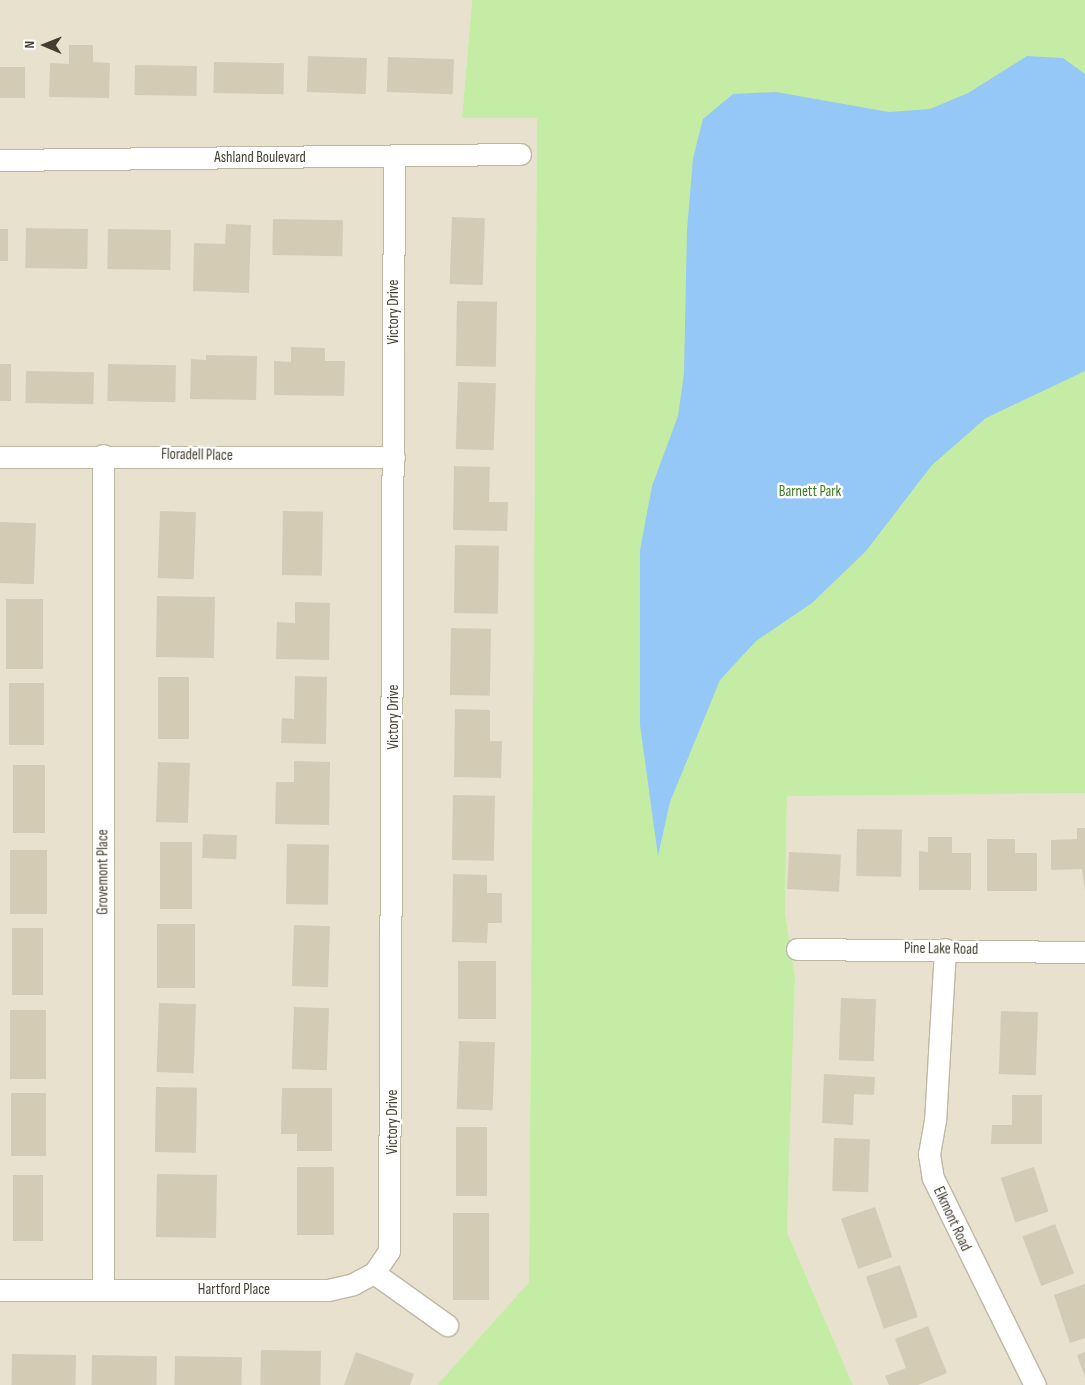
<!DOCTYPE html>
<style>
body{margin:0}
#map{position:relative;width:1085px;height:1385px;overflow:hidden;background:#f2efe1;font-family:"Sofia Sans Condensed",sans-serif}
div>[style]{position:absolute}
.residential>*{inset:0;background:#e7e1ce}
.green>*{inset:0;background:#c5eca5}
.water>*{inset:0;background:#95c7f7}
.building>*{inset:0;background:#d4cbb5;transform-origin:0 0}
.roads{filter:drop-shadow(1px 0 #beb7a3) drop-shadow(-1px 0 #beb7a3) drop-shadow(0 1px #beb7a3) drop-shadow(0 -1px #beb7a3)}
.minor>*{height:21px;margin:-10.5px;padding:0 10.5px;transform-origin:10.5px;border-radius:10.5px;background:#fff}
span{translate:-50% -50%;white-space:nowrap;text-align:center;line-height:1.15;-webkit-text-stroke:5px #fff;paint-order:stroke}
.street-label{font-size:15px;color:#443e31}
.park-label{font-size:15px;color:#3a7a20}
.north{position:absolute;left:20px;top:20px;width:50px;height:50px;-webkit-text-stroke:4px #fff;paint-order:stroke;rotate:271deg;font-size:14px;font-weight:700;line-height:20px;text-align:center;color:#443e31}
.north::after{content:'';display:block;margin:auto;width:18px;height:22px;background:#443e31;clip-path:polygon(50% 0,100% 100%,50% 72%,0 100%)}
</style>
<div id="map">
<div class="residential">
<i style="clip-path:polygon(0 0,472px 0,462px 118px,537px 118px,529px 1282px,437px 1385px,0 1385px)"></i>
<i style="clip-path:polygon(1085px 793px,1085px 1385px,853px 1385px,787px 1232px,795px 977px,785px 913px,787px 795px)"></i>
</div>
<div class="green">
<i style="clip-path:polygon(472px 0,1085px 0,1085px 793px,787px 796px,785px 913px,795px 977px,787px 1232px,853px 1385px,437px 1385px,529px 1282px,537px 118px,462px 118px)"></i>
</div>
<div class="water">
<i style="clip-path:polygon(1027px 56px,1063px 58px,1085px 74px,1085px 371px,986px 418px,932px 465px,866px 551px,812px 603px,756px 641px,720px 680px,670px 802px,658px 856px,640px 725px,640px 550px,652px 486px,678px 416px,684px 373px,687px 230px,693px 158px,703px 119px,733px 94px,776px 92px,889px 112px,930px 109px,968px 93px)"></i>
</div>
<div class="building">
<i style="clip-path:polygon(69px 45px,93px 45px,93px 62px,110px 63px,109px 98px,49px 97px,50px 63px,69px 64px)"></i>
<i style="left:308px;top:56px;width:59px;height:36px;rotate:2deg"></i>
<i style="left:388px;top:57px;width:66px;height:35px;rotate:2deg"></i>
<i style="left:214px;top:62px;width:70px;height:31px;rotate:1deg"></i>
<i style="left:135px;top:65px;width:62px;height:30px;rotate:1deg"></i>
<i style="left:0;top:67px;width:25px;height:31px"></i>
<i style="left:452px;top:217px;width:33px;height:67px;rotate:2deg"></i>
<i style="left:273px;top:219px;width:70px;height:36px;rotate:1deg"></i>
<i style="clip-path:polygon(226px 224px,251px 225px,249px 293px,193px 291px,194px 243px,225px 244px)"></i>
<i style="left:26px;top:228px;width:62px;height:40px;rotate:1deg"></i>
<i style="left:0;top:229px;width:8px;height:32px"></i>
<i style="left:108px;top:229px;width:63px;height:40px;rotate:1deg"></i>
<i style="left:457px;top:301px;width:40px;height:65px;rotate:1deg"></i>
<i style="clip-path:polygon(291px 347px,325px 348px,325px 361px,345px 361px,344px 396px,274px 395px,274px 361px,291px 362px)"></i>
<i style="clip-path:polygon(206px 355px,257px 356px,256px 400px,190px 399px,191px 359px,206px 360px)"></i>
<i style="left:0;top:364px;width:11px;height:37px"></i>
<i style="left:108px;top:364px;width:68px;height:37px;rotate:1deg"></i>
<i style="left:26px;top:371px;width:68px;height:32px;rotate:1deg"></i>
<i style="left:458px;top:382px;width:38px;height:67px;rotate:2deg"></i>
<i style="clip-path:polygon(454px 466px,490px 467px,489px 502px,508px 502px,507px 531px,453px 530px)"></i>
<i style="left:160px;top:511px;width:36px;height:67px;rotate:2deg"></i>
<i style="left:283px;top:511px;width:40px;height:64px;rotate:1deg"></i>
<i style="left:0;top:522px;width:36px;height:61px;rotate:2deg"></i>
<i style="left:455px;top:545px;width:44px;height:68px;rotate:1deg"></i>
<i style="left:157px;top:596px;width:58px;height:61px;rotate:1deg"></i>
<i style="left:6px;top:599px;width:37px;height:70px"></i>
<i style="clip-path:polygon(295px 602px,330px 603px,329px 660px,276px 659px,277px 622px,295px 623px)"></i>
<i style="left:451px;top:628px;width:40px;height:67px;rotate:1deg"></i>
<i style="clip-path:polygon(295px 676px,327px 677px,326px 744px,281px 743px,282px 718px,294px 719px)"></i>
<i style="left:158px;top:677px;width:31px;height:62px"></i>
<i style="left:9px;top:683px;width:35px;height:62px"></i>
<i style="clip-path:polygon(455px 709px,490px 710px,490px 741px,502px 741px,501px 778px,454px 777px)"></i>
<i style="clip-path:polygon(294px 761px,330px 762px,329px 825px,275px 824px,276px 782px,294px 782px)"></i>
<i style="left:158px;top:762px;width:32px;height:60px;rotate:2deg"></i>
<i style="left:13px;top:765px;width:32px;height:68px"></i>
<i style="left:453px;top:795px;width:42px;height:65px;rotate:1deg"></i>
<i style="clip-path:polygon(1077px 828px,1085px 828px,1085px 891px,1082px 869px,1051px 870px,1051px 840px,1077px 839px)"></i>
<i style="left:857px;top:829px;width:45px;height:47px;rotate:1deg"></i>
<i style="left:203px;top:834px;width:34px;height:24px;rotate:2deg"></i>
<i style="clip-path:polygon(928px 837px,952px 837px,952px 853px,971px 853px,971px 890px,919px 890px,919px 851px,928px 852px)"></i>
<i style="clip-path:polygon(987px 839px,1015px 839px,1015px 853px,1037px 853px,1037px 891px,987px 891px)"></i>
<i style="left:160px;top:842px;width:32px;height:67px"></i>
<i style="left:287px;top:844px;width:42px;height:60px;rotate:1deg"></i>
<i style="left:10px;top:850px;width:37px;height:64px"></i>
<i style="left:789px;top:852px;width:52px;height:37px;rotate:3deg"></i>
<i style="clip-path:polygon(453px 874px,487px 875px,487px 893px,502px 893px,502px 923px,488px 923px,487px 943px,452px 942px)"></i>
<i style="left:157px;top:924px;width:38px;height:64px"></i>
<i style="left:294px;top:925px;width:36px;height:61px;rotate:2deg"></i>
<i style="left:12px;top:928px;width:31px;height:67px"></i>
<i style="left:458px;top:961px;width:38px;height:58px"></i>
<i style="left:841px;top:998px;width:35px;height:62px;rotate:2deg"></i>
<i style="left:159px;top:1003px;width:37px;height:69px;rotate:2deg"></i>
<i style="left:294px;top:1007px;width:35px;height:62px;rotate:2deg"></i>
<i style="left:10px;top:1010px;width:36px;height:69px"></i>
<i style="left:1001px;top:1011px;width:37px;height:63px;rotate:2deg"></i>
<i style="left:459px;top:1041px;width:36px;height:68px;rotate:2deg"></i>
<i style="clip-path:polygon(824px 1074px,875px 1077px,874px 1095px,854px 1094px,853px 1125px,822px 1123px)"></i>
<i style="left:156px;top:1087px;width:41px;height:65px;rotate:1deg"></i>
<i style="clip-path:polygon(282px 1088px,332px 1088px,332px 1151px,297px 1151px,297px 1134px,281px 1134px)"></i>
<i style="left:11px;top:1093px;width:35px;height:63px"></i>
<i style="clip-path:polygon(1012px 1095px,1042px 1095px,1042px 1144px,991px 1144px,992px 1125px,1012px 1125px)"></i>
<i style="left:456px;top:1127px;width:31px;height:69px"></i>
<i style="left:834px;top:1138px;width:36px;height:53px;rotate:2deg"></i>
<i style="left:297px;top:1167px;width:37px;height:68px"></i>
<i style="left:1034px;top:1167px;width:47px;height:35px;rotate:72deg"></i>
<i style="left:157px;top:1174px;width:60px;height:63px;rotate:1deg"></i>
<i style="left:13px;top:1175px;width:30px;height:66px"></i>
<i style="left:875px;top:1207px;width:53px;height:36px;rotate:71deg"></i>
<i style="left:453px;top:1213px;width:36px;height:87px"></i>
<i style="left:1055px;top:1224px;width:53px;height:35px;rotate:69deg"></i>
<i style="left:900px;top:1265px;width:55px;height:36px;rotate:71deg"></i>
<i style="clip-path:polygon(1085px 1284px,1085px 1338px,1070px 1343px,1054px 1295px)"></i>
<i style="clip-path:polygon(928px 1326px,947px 1373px,918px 1385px,889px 1385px,885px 1376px,906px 1368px,895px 1339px)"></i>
<i style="left:261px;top:1350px;width:60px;height:35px;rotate:1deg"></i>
<i style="clip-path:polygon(356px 1352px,414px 1374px,410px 1385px,344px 1385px)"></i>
<i style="clip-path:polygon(1085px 1352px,1085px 1377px,1077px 1355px)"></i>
<i style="left:12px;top:1354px;width:64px;height:31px;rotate:1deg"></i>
<i style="left:92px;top:1355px;width:65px;height:30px;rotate:1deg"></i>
<i style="left:175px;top:1356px;width:67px;height:29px;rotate:1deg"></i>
</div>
<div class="roads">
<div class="minor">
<i style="left:0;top:160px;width:520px;rotate:-0.66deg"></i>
<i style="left:103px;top:455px;width:835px;rotate:90deg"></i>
<i style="left:0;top:457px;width:394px"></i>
<i style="left:797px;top:949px;width:288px;rotate:0.6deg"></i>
<i style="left:945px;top:949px;width:171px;rotate:93.3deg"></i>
<i style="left:935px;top:1120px;width:35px;rotate:100deg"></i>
<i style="left:929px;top:1154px;width:24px;rotate:81deg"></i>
<i style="left:933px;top:1178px;width:231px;rotate:63.8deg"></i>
<i style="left:374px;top:1273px;width:90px;rotate:35.5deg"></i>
<i style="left:0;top:1290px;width:328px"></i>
<i style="left:328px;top:1290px;width:26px;rotate:-13deg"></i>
<i style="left:353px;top:1284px;width:24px;rotate:-28deg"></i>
<i style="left:374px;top:1273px;width:27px;rotate:-56deg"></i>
<i style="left:389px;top:1251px;width:1094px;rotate:-89.74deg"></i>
</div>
</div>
<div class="street-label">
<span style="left:260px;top:158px">Ashland Boulevard</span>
<span style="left:394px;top:312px;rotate:-90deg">Victory Drive</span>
<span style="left:197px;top:455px;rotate:1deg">Floradell Place</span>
<span style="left:394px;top:717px;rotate:-90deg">Victory Drive</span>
<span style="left:103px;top:872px;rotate:-90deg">Grovemont Place</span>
<span style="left:941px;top:949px;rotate:1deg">Pine Lake Road</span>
<span style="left:393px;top:1122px;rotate:-90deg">Victory Drive</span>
<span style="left:952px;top:1219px;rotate:65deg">Elkmont Road</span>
<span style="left:234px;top:1290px">Hartford Place</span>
</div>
<div class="park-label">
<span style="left:810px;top:492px">Barnett Park</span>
</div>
<div class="north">N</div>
</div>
